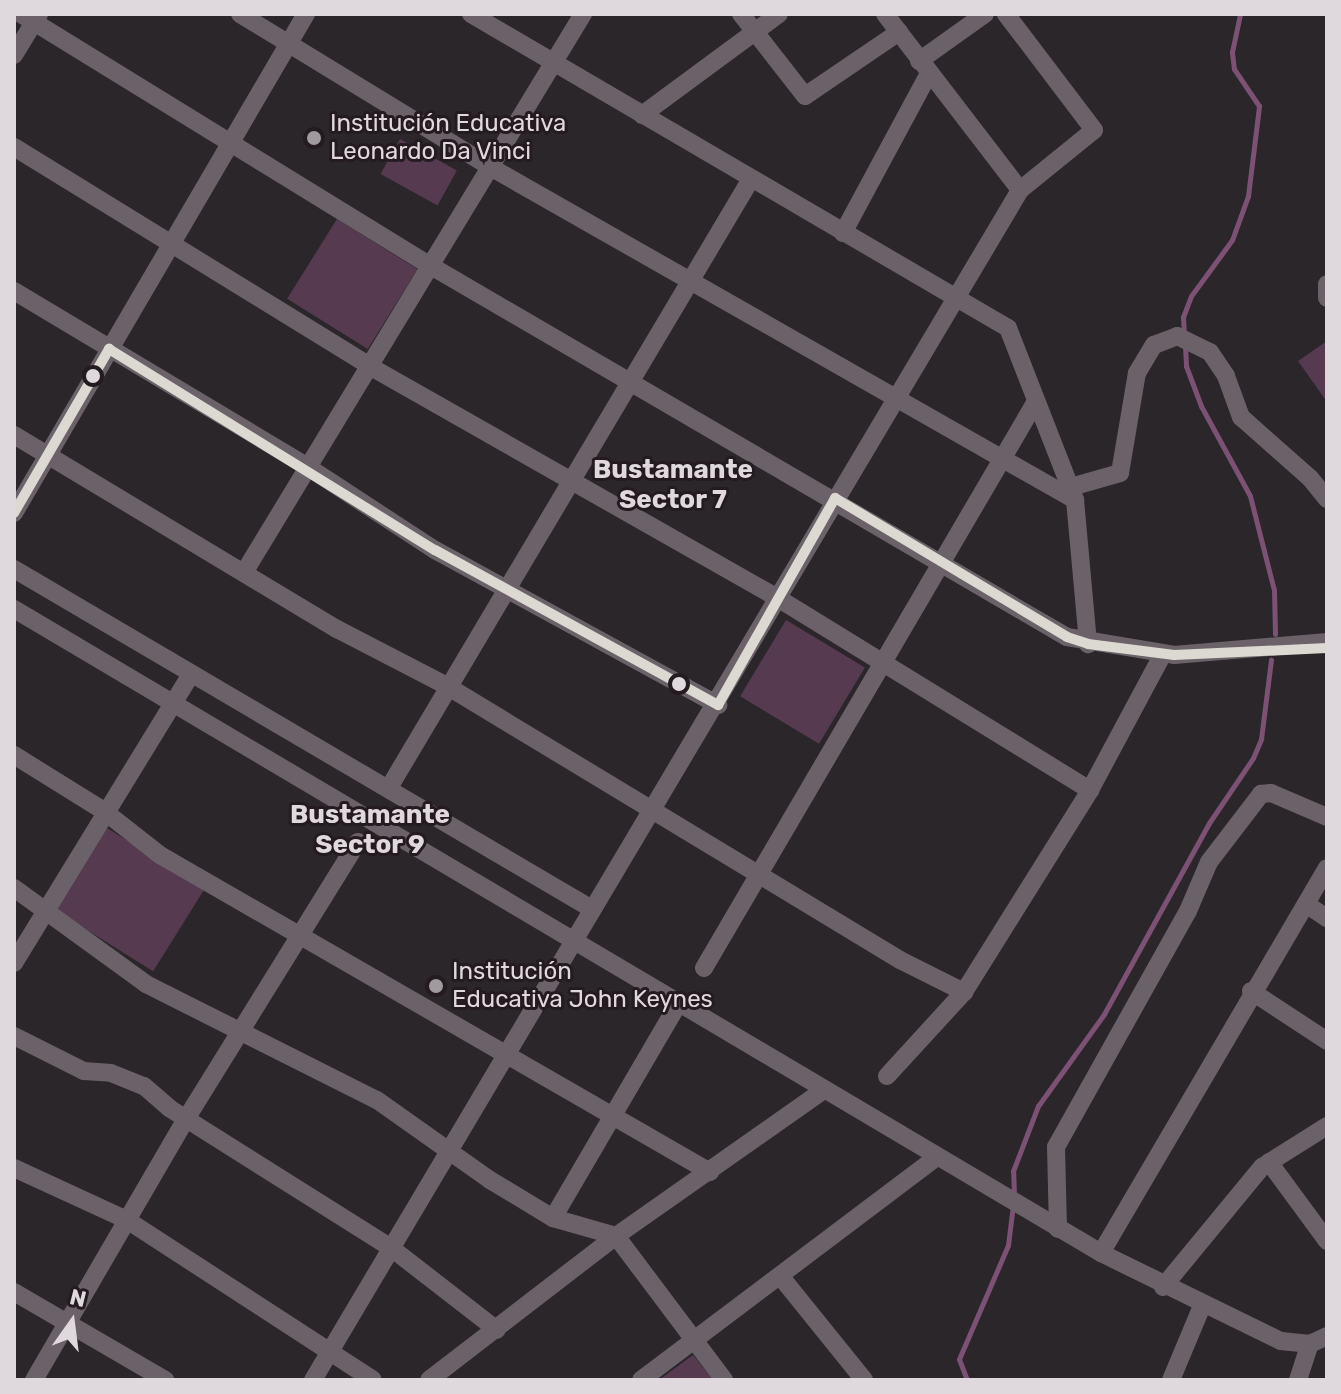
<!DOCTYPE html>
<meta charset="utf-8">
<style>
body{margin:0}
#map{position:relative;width:1341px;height:1394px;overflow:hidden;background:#2b262a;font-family:Rubik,sans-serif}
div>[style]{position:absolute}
.green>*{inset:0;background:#563b50;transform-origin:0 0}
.stream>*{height:5px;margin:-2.5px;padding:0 2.5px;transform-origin:2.5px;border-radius:2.5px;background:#7d5174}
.minor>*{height:18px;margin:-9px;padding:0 9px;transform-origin:9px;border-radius:9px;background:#6a6268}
.bus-1>*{height:10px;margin:-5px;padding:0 5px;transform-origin:5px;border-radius:5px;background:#dbd9d1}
.dots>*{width:22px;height:22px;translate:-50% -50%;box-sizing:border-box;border:4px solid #241b21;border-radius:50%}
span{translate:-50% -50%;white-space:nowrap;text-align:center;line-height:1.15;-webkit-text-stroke:6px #241b21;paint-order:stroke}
.poi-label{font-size:24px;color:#dfd8dd}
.left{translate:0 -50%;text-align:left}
.neighbourhood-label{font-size:26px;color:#dfd8dd;font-weight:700}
.frame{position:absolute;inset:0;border:16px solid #dfd8dd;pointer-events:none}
.north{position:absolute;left:32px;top:1282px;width:80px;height:80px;-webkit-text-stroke:6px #241b21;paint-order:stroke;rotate:14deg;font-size:22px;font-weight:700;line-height:32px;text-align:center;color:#dfd8dd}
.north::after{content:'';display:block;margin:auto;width:28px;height:36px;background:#dfd8dd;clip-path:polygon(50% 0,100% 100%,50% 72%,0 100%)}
</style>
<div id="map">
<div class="green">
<i style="left:400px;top:139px;width:65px;height:40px;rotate:29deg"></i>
<i style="left:337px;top:219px;width:95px;height:94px;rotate:32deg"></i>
<i style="clip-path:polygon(1327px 341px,1327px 402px,1298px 361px)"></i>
<i style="left:786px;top:620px;width:92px;height:89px;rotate:31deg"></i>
<i style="left:107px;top:828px;width:115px;height:97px;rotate:32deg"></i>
<i style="clip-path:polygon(693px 1355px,713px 1380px,659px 1380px)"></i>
</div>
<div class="stream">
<i style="left:1184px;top:336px;width:19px;rotate:-93deg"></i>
<i style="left:1183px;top:317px;width:22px;rotate:-69deg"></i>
<i style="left:1191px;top:296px;width:69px;rotate:-53.8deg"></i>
<i style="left:1232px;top:240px;width:47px;rotate:-70deg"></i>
<i style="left:1248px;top:196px;width:91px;rotate:-83deg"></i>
<i style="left:1259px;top:106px;width:45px;rotate:-124deg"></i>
<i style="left:1234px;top:69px;width:17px;rotate:-97deg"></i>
<i style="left:1232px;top:52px;width:39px;rotate:-78deg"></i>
<i style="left:1185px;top:346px;width:20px;rotate:87deg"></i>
<i style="left:1186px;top:366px;width:43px;rotate:69.4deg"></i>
<i style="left:1201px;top:406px;width:102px;rotate:61.4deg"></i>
<i style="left:1250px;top:496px;width:97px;rotate:75.7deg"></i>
<i style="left:1274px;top:590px;width:44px;rotate:88.7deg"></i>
<i style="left:1014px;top:1195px;width:24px;rotate:-92deg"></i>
<i style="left:1013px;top:1171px;width:70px;rotate:-69deg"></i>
<i style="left:1038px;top:1106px;width:113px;rotate:-54.3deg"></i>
<i style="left:1104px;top:1014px;width:218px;rotate:-61.2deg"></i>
<i style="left:1209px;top:823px;width:78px;rotate:-55.9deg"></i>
<i style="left:1253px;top:758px;width:21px;rotate:-67deg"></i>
<i style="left:1261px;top:739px;width:80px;rotate:-82.8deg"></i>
<i style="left:967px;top:1380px;width:22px;rotate:-111deg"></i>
<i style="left:959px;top:1359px;width:124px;rotate:-66.7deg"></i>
<i style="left:1008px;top:1245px;width:40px;rotate:-82.9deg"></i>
</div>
<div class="minor">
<i style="left:21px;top:14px;width:481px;rotate:31.6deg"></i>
<i style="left:431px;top:266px;width:736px;rotate:30.26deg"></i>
<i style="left:1067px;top:637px;width:109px;rotate:9.5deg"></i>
<i style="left:1174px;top:655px;width:154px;rotate:-4.9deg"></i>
<i style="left:240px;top:14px;width:295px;rotate:31.4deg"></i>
<i style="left:492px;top:168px;width:671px;rotate:29.66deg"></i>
<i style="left:471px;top:14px;width:622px;rotate:30.32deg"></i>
<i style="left:1008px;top:328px;width:185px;rotate:68.7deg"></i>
<i style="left:1075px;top:500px;width:145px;rotate:84.8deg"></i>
<i style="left:741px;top:14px;width:104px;rotate:52deg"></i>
<i style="left:805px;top:96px;width:114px;rotate:-34.2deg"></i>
<i style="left:885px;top:14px;width:222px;rotate:52.5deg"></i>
<i style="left:14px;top:55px;width:48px;rotate:-58.6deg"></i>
<i style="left:919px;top:61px;width:81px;rotate:-35.5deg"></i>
<i style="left:642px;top:115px;width:170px;rotate:-36.4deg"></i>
<i style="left:14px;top:147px;width:419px;rotate:31.6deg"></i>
<i style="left:371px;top:367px;width:466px;rotate:29.6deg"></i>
<i style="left:776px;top:597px;width:369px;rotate:31.6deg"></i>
<i style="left:843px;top:233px;width:179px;rotate:-61.7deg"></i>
<i style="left:1327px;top:284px;width:14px;rotate:90deg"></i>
<i style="left:14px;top:291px;width:346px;rotate:30.9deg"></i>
<i style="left:311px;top:469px;width:148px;rotate:33.2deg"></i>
<i style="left:435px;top:550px;width:323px;rotate:28.7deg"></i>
<i style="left:14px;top:435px;width:377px;rotate:31deg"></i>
<i style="left:337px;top:629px;width:124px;rotate:27.4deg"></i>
<i style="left:447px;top:686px;width:529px;rotate:31.17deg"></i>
<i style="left:900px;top:960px;width:72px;rotate:26.6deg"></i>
<i style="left:1071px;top:487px;width:51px;rotate:-15.9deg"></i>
<i style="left:1120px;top:473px;width:101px;rotate:-80.4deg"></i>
<i style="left:1137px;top:373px;width:33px;rotate:-59deg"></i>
<i style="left:1154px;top:345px;width:25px;rotate:-21deg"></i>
<i style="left:1177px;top:336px;width:37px;rotate:26deg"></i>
<i style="left:1210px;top:352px;width:29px;rotate:56deg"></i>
<i style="left:1226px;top:376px;width:44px;rotate:69.9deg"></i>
<i style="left:1241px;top:417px;width:92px;rotate:41.5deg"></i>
<i style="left:1310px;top:478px;width:27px;rotate:51deg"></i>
<i style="left:14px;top:513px;width:578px;rotate:-59.67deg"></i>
<i style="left:14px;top:569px;width:671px;rotate:30.47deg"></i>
<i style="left:245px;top:571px;width:652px;rotate:-58.75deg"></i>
<i style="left:14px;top:609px;width:1263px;rotate:30.64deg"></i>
<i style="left:1101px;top:1253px;width:200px;rotate:26.1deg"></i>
<i style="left:1281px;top:1341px;width:29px;rotate:6deg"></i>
<i style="left:1310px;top:1344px;width:19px;rotate:-25deg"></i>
<i style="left:14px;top:755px;width:106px;rotate:31.9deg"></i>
<i style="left:104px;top:811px;width:71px;rotate:38.2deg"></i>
<i style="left:160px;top:855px;width:635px;rotate:29.96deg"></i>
<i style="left:390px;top:786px;width:706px;rotate:-59.26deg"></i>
<i style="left:14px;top:888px;width:163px;rotate:36deg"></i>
<i style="left:146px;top:984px;width:258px;rotate:26.7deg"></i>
<i style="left:377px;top:1100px;width:138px;rotate:35.3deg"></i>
<i style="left:490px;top:1180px;width:74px;rotate:31.1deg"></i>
<i style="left:553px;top:1218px;width:66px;rotate:15.9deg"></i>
<i style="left:616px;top:1236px;width:180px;rotate:53.1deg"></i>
<i style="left:1306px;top:904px;width:25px;rotate:34deg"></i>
<i style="left:14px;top:963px;width:339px;rotate:-58.5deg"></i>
<i style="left:704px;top:968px;width:655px;rotate:-59.64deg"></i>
<i style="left:1251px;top:991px;width:91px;rotate:33.3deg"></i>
<i style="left:14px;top:1036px;width:78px;rotate:26.6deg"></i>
<i style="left:84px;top:1071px;width:27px;rotate:4deg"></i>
<i style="left:111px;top:1073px;width:35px;rotate:22deg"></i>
<i style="left:144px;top:1086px;width:33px;rotate:41deg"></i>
<i style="left:169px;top:1108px;width:261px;rotate:32.2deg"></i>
<i style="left:390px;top:1247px;width:135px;rotate:37.8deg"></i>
<i style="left:887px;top:1076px;width:114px;rotate:-47.5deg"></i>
<i style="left:964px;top:992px;width:238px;rotate:-58deg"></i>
<i style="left:1090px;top:790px;width:154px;rotate:-61.8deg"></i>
<i style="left:1269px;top:1162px;width:98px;rotate:53.7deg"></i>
<i style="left:14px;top:1168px;width:124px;rotate:24.7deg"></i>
<i style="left:127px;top:1220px;width:293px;rotate:33deg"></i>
<i style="left:553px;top:1218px;width:248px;rotate:-59.7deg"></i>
<i style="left:1058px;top:1229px;width:82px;rotate:-91.4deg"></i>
<i style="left:1056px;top:1147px;width:270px;rotate:-60.8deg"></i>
<i style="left:1188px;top:911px;width:53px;rotate:-66.8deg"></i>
<i style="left:1209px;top:862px;width:86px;rotate:-52.6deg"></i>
<i style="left:1261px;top:794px;width:10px;rotate:-6deg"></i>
<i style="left:1271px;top:793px;width:61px;rotate:23.2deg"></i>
<i style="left:1101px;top:1253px;width:446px;rotate:-59.6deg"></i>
<i style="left:781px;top:1277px;width:132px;rotate:51.1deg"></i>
<i style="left:1163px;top:1287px;width:156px;rotate:-50.5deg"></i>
<i style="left:1262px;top:1167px;width:77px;rotate:-32.2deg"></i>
<i style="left:14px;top:1292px;width:175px;rotate:30.2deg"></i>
<i style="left:34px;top:1380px;width:302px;rotate:-59.8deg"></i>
<i style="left:186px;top:1119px;width:326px;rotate:-58.2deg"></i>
<i style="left:313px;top:1380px;width:1384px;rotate:-59.28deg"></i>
<i style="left:1020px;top:190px;width:95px;rotate:-39deg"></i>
<i style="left:1094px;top:130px;width:146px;rotate:-127.2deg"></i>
<i style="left:429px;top:1380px;width:236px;rotate:-37.6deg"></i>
<i style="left:616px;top:1236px;width:252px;rotate:-35.1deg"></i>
<i style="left:641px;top:1380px;width:369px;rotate:-37deg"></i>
<i style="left:1171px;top:1380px;width:80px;rotate:-67.3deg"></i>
<i style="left:1298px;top:1380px;width:38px;rotate:-72deg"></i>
</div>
<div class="bus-1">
<i style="left:109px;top:349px;width:383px;rotate:31.7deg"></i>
<i style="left:435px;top:550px;width:323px;rotate:28.7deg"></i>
<i style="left:835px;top:498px;width:270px;rotate:30.9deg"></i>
<i style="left:1067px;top:637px;width:22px;rotate:18deg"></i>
<i style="left:1088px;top:644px;width:87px;rotate:7.3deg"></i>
<i style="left:1174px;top:655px;width:153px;rotate:-2.6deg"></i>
<i style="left:14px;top:513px;width:190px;rotate:-59.9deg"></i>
<i style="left:718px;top:705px;width:238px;rotate:-60.5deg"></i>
</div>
<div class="dots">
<i style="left:314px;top:138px;background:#a09a9e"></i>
<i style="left:93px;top:376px;background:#dfd8dd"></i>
<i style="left:679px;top:684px;background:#dfd8dd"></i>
<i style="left:436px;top:986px;background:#a09a9e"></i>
</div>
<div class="poi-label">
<span class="left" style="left:330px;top:138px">Institución Educativa<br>Leonardo Da Vinci</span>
<span class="left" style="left:452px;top:986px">Institución<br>Educativa John Keynes</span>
</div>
<div class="neighbourhood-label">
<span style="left:673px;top:485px">Bustamante<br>Sector 7</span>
<span style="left:370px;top:830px">Bustamante<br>Sector 9</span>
</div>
<div class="frame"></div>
<div class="north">N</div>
</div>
